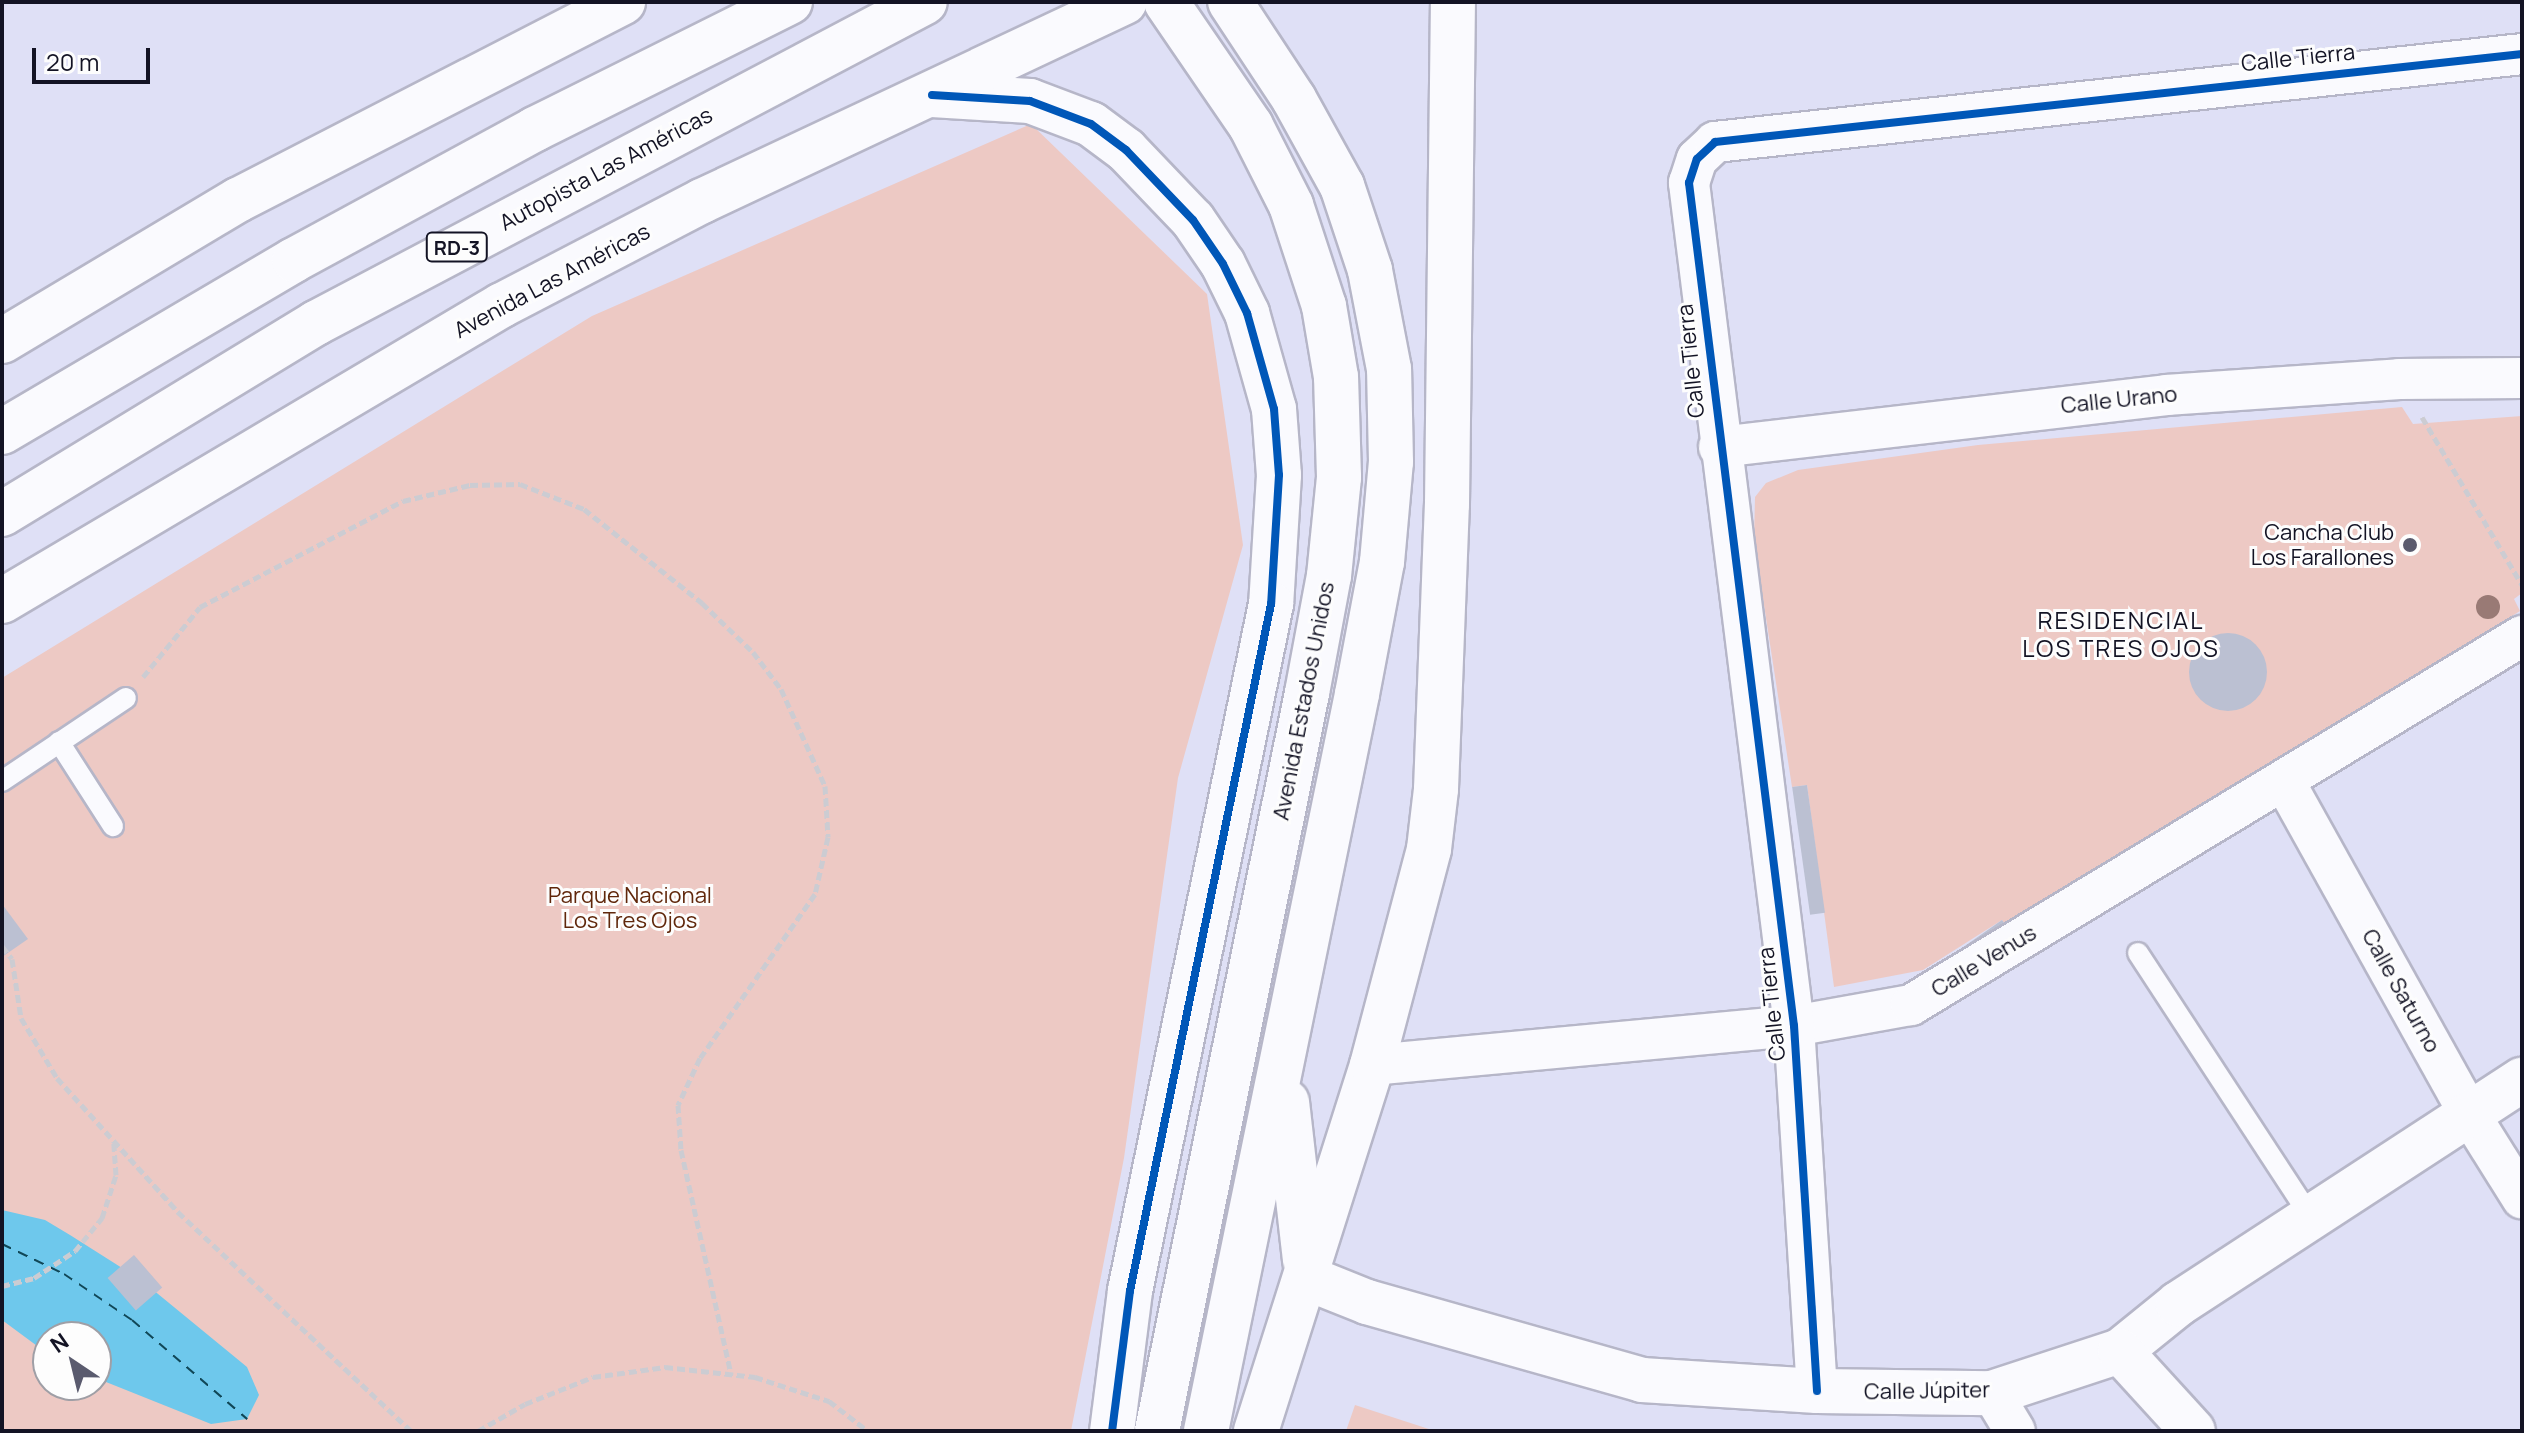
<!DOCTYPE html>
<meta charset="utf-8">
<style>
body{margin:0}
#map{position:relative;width:2524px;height:1433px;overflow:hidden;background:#dfe0f6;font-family:Manrope,sans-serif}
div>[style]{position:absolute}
.green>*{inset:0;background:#edc9c4}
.water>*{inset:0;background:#6ec8ec}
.ferry>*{height:2px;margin-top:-1px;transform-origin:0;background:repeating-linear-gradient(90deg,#104757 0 10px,transparent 0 18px)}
.building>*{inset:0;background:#bbc0d2;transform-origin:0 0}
.round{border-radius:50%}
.path>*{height:5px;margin-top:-2.5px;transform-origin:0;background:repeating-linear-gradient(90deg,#ccccd2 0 8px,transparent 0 12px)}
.roads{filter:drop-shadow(2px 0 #b6b6c8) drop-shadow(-2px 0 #b6b6c8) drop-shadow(0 2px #b6b6c8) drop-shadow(0 -2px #b6b6c8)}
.service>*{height:20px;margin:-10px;padding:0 10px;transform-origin:10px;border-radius:10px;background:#fafafe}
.minor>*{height:40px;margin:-20px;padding:0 20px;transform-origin:20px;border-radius:20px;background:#fafafe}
.tertiary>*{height:44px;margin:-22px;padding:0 22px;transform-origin:22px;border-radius:22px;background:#fafafe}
.secondary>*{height:44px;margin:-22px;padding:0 22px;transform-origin:22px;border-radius:22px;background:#fafafe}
.motorway>*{height:44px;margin:-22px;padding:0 22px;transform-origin:22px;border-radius:22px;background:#fafafe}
.cycleway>*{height:8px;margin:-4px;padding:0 4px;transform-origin:4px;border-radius:4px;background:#0057b8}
.trees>*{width:24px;height:24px;margin:-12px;border-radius:50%;background:#997a75}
.dots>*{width:22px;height:22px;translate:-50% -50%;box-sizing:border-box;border:4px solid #fdfdfd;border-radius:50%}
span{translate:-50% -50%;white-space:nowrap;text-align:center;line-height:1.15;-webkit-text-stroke:6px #fdfdfd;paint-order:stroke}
.shield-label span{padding:2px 6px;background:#fdfdfd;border:2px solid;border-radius:6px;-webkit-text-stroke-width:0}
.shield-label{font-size:20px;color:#131324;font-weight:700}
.street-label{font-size:22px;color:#131324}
.poi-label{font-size:22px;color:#131324}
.right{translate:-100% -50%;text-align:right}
.park-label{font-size:22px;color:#60270b}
.neighbourhood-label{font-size:24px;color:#131324;letter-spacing:2px}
.frame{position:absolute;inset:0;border:4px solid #131324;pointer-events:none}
.north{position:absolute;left:32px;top:1321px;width:80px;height:80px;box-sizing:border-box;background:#fdfdfd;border:2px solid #9f9fa6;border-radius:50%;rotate:325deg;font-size:22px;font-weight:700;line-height:32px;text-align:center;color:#131324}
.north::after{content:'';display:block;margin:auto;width:28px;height:36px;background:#5a5b6e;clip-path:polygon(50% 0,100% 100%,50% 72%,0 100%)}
.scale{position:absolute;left:32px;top:48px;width:118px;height:36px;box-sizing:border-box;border:4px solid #131324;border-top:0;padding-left:10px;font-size:24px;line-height:28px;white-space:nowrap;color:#131324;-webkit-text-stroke:6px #fdfdfd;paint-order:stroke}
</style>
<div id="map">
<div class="green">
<i style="clip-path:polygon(evenodd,1031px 124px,1207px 294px,1243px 545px,1178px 778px,1124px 1158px,1071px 1431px,2px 1431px,2px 678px,592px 316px,1031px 124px,48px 1337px,96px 1337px,96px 1385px,48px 1385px,48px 1337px)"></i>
<i style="clip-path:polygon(2402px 407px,2413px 424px,2522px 416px,2522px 593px,2514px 599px,2520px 611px,2009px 930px,2002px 920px,1923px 970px,1834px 987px,1807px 785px,1792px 787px,1754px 540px,1755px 497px,1766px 483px,1798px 470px,1978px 445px)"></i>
<i style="clip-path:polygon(1355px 1405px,1435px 1431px,1346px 1431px)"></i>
</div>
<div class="water">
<i style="clip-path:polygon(2px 1210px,45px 1220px,70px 1235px,141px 1280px,247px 1367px,259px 1395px,247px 1419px,211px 1424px,96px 1378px,96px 1337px,48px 1337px,48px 1354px,2px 1320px)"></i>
</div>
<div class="ferry">
<i style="left:2px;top:1244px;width:69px;rotate:25.8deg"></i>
<i style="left:64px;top:1274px;width:82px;rotate:34.1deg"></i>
<i style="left:132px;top:1320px;width:152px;rotate:40.7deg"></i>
</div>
<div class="building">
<i class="round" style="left:2189px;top:633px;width:78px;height:78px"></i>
<i style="left:1807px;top:785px;width:129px;height:15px;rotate:82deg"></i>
<i style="clip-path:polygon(2px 904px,28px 939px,2px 957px)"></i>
<i style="left:2002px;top:920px;width:12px;height:93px;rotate:55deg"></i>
<i style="left:134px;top:1255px;width:43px;height:35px;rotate:49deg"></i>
</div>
<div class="path">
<i style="left:2422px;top:417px;width:196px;rotate:59.2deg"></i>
<i style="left:143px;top:677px;width:90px;rotate:-50.8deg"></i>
<i style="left:200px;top:607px;width:229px;rotate:-27.6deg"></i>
<i style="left:403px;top:501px;width:69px;rotate:-13.4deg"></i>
<i style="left:470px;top:485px;width:50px;rotate:-1.1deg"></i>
<i style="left:520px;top:484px;width:69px;rotate:21.3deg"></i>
<i style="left:584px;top:509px;width:151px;rotate:38.5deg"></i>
<i style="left:702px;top:603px;width:71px;rotate:43.9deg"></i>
<i style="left:753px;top:652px;width:46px;rotate:52.9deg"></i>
<i style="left:781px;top:689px;width:107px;rotate:65.6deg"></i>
<i style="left:825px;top:786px;width:51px;rotate:86.6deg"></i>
<i style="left:828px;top:837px;width:58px;rotate:102.8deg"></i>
<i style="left:815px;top:894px;width:200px;rotate:125deg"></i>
<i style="left:700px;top:1058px;width:52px;rotate:115.1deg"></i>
<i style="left:678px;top:1105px;width:45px;rotate:86.2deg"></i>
<i style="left:681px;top:1150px;width:230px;rotate:77.4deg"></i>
<i style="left:2px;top:946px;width:16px;rotate:52deg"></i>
<i style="left:12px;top:959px;width:60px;rotate:81.3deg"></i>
<i style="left:21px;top:1018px;width:70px;rotate:59deg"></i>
<i style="left:57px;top:1078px;width:181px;rotate:47.9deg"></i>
<i style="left:178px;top:1212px;width:320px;rotate:43.2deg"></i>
<i style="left:2px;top:1286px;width:33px;rotate:-14deg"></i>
<i style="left:34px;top:1278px;width:49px;rotate:-33.4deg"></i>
<i style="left:75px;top:1251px;width:43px;rotate:-50.7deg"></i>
<i style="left:102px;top:1218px;width:45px;rotate:-72deg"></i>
<i style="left:116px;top:1175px;width:32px;rotate:-94deg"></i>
<i style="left:478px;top:1431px;width:54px;rotate:-29.9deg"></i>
<i style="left:525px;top:1404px;width:73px;rotate:-21.7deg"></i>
<i style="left:593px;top:1377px;width:73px;rotate:-7.9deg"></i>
<i style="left:665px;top:1367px;width:91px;rotate:6.3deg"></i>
<i style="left:755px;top:1377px;width:78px;rotate:18deg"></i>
<i style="left:829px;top:1401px;width:49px;rotate:37.6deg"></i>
</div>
<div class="roads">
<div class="service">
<i style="left:59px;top:742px;width:100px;rotate:57.3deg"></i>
<i style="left:2px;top:781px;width:149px;rotate:-33.8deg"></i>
<i style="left:2138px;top:953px;width:316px;rotate:56.8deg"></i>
</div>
<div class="minor">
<i style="left:1719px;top:447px;width:450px;rotate:-6.6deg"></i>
<i style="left:2166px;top:395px;width:234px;rotate:-3.9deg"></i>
<i style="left:2399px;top:379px;width:123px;rotate:-0.5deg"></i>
<i style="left:2284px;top:781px;width:379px;rotate:60.9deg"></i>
<i style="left:2468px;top:1112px;width:102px;rotate:57.9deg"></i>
<i style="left:1372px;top:1065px;width:424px;rotate:-5.3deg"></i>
<i style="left:1794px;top:1026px;width:119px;rotate:-10.2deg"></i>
<i style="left:1911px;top:1005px;width:714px;rotate:-31.13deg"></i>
<i style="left:1817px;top:1391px;width:366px;rotate:-93.6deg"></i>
<i style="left:1794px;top:1026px;width:850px;rotate:-97.1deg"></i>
<i style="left:1689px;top:183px;width:25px;rotate:-72deg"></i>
<i style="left:1697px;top:159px;width:25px;rotate:-43deg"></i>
<i style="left:1715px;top:142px;width:812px;rotate:-6.22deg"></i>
<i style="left:1992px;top:1393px;width:44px;rotate:58.8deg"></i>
</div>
<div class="tertiary">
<i style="left:932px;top:95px;width:98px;rotate:3.5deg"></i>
<i style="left:1030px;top:101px;width:65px;rotate:20.7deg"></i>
<i style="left:1091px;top:124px;width:44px;rotate:36.6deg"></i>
<i style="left:1126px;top:150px;width:97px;rotate:46.3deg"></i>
<i style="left:1193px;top:220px;width:53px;rotate:55.7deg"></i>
<i style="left:1223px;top:264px;width:55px;rotate:63.9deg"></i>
<i style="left:1247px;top:313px;width:100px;rotate:74.3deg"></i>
<i style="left:1274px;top:409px;width:66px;rotate:85.7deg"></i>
<i style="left:1279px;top:475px;width:129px;rotate:93.5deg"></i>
<i style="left:1271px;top:604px;width:701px;rotate:101.6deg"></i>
<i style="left:1130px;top:1291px;width:141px;rotate:97.3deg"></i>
<i style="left:2px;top:601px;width:581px;rotate:-30.63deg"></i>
<i style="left:502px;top:305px;width:225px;rotate:-27.5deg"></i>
<i style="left:702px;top:201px;width:467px;rotate:-25.2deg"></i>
<i style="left:1287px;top:1102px;width:159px;rotate:83.5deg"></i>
<i style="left:1307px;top:1278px;width:65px;rotate:21.8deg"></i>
<i style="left:1367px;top:1302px;width:286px;rotate:15.8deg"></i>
<i style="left:1642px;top:1380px;width:175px;rotate:3.6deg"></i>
<i style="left:1817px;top:1391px;width:175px;rotate:0.7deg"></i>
<i style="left:1992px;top:1393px;width:135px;rotate:-18.2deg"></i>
<i style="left:2120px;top:1351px;width:75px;rotate:-39deg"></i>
<i style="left:2178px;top:1304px;width:411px;rotate:-33.1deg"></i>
<i style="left:2120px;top:1351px;width:108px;rotate:47.6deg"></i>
<i style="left:1157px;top:1431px;width:753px;rotate:-78.51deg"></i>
<i style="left:1307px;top:693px;width:119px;rotate:-79.4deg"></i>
<i style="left:1329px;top:576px;width:100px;rotate:-84.2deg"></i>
<i style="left:1339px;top:477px;width:100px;rotate:-91.7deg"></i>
<i style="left:1336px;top:377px;width:72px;rotate:-99.6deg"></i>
<i style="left:1324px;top:306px;width:106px;rotate:-108.1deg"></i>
<i style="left:1291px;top:205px;width:89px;rotate:-116.9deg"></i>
<i style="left:1251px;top:126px;width:150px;rotate:-124.4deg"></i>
<i style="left:1206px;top:1431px;width:752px;rotate:-78.42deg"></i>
<i style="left:1357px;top:694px;width:134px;rotate:-79.3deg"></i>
<i style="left:1382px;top:562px;width:100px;rotate:-84.9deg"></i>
<i style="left:1391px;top:462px;width:93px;rotate:-91.2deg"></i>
<i style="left:1389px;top:369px;width:101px;rotate:-100.9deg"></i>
<i style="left:1370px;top:270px;width:89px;rotate:-108.4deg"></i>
<i style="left:1342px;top:186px;width:99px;rotate:-118.9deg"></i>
<i style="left:1294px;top:99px;width:116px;rotate:-123.4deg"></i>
<i style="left:1256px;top:1431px;width:384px;rotate:-72.4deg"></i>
<i style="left:1372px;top:1065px;width:223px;rotate:-75.2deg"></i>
<i style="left:1429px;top:849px;width:60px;rotate:-83.3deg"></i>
<i style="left:1436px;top:789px;width:285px;rotate:-87.8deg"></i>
<i style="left:1447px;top:504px;width:502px;rotate:-89.32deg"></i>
</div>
<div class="secondary">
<i style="left:2px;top:341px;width:275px;rotate:-30.9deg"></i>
<i style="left:238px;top:200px;width:433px;rotate:-27.2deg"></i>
</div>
<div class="motorway">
<i style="left:2px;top:432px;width:339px;rotate:-30.5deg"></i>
<i style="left:294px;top:260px;width:274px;rotate:-28.5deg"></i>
<i style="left:535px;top:129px;width:285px;rotate:-26.5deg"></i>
<i style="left:2px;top:514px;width:368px;rotate:-31.3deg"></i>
<i style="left:316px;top:323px;width:688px;rotate:-27.79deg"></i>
</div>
</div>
<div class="cycleway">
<i style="left:932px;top:95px;width:98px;rotate:3.5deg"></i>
<i style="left:1030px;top:101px;width:65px;rotate:20.7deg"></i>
<i style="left:1091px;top:124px;width:44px;rotate:36.6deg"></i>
<i style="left:1126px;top:150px;width:97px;rotate:46.3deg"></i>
<i style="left:1193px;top:220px;width:53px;rotate:55.7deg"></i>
<i style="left:1223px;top:264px;width:55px;rotate:63.9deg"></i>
<i style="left:1247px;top:313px;width:100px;rotate:74.3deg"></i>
<i style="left:1274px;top:409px;width:66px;rotate:85.7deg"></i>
<i style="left:1279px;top:475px;width:129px;rotate:93.5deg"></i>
<i style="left:1271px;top:604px;width:701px;rotate:101.6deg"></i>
<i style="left:1130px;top:1291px;width:141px;rotate:97.3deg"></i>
<i style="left:1817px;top:1391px;width:366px;rotate:-93.6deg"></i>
<i style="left:1794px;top:1026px;width:850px;rotate:-97.1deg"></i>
<i style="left:1689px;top:183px;width:25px;rotate:-72deg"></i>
<i style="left:1697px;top:159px;width:25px;rotate:-43deg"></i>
<i style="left:1715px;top:142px;width:812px;rotate:-6.22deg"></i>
</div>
<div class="trees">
<i style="left:2488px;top:607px"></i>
</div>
<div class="dots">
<i style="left:2410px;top:545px;background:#5a5b6e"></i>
</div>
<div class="shield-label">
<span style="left:457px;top:247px">RD-3</span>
</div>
<div class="street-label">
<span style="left:2298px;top:58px;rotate:-6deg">Calle Tierra</span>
<span style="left:606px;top:169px;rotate:-28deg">Autopista Las Américas</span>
<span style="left:552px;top:281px;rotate:-28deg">Avenida Las Américas</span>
<span style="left:1691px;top:361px;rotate:-96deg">Calle Tierra</span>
<span style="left:2119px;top:400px;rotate:-6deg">Calle Urano</span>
<span style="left:1304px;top:701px;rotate:-79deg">Avenida Estados Unidos</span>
<span style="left:1984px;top:961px;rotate:-31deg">Calle Venus</span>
<span style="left:2401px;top:991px;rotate:61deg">Calle Saturno</span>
<span style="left:1772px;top:1004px;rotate:-96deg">Calle Tierra</span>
<span style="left:1927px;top:1391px;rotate:-1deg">Calle Júpiter</span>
</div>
<div class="poi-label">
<span class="right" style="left:2394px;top:545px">Cancha Club<br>Los Farallones</span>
</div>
<div class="park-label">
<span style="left:630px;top:908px">Parque Nacional<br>Los Tres Ojos</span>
</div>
<div class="neighbourhood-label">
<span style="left:2121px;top:634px">RESIDENCIAL<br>LOS TRES OJOS</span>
</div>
<div class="frame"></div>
<div class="north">N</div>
<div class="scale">20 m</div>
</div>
